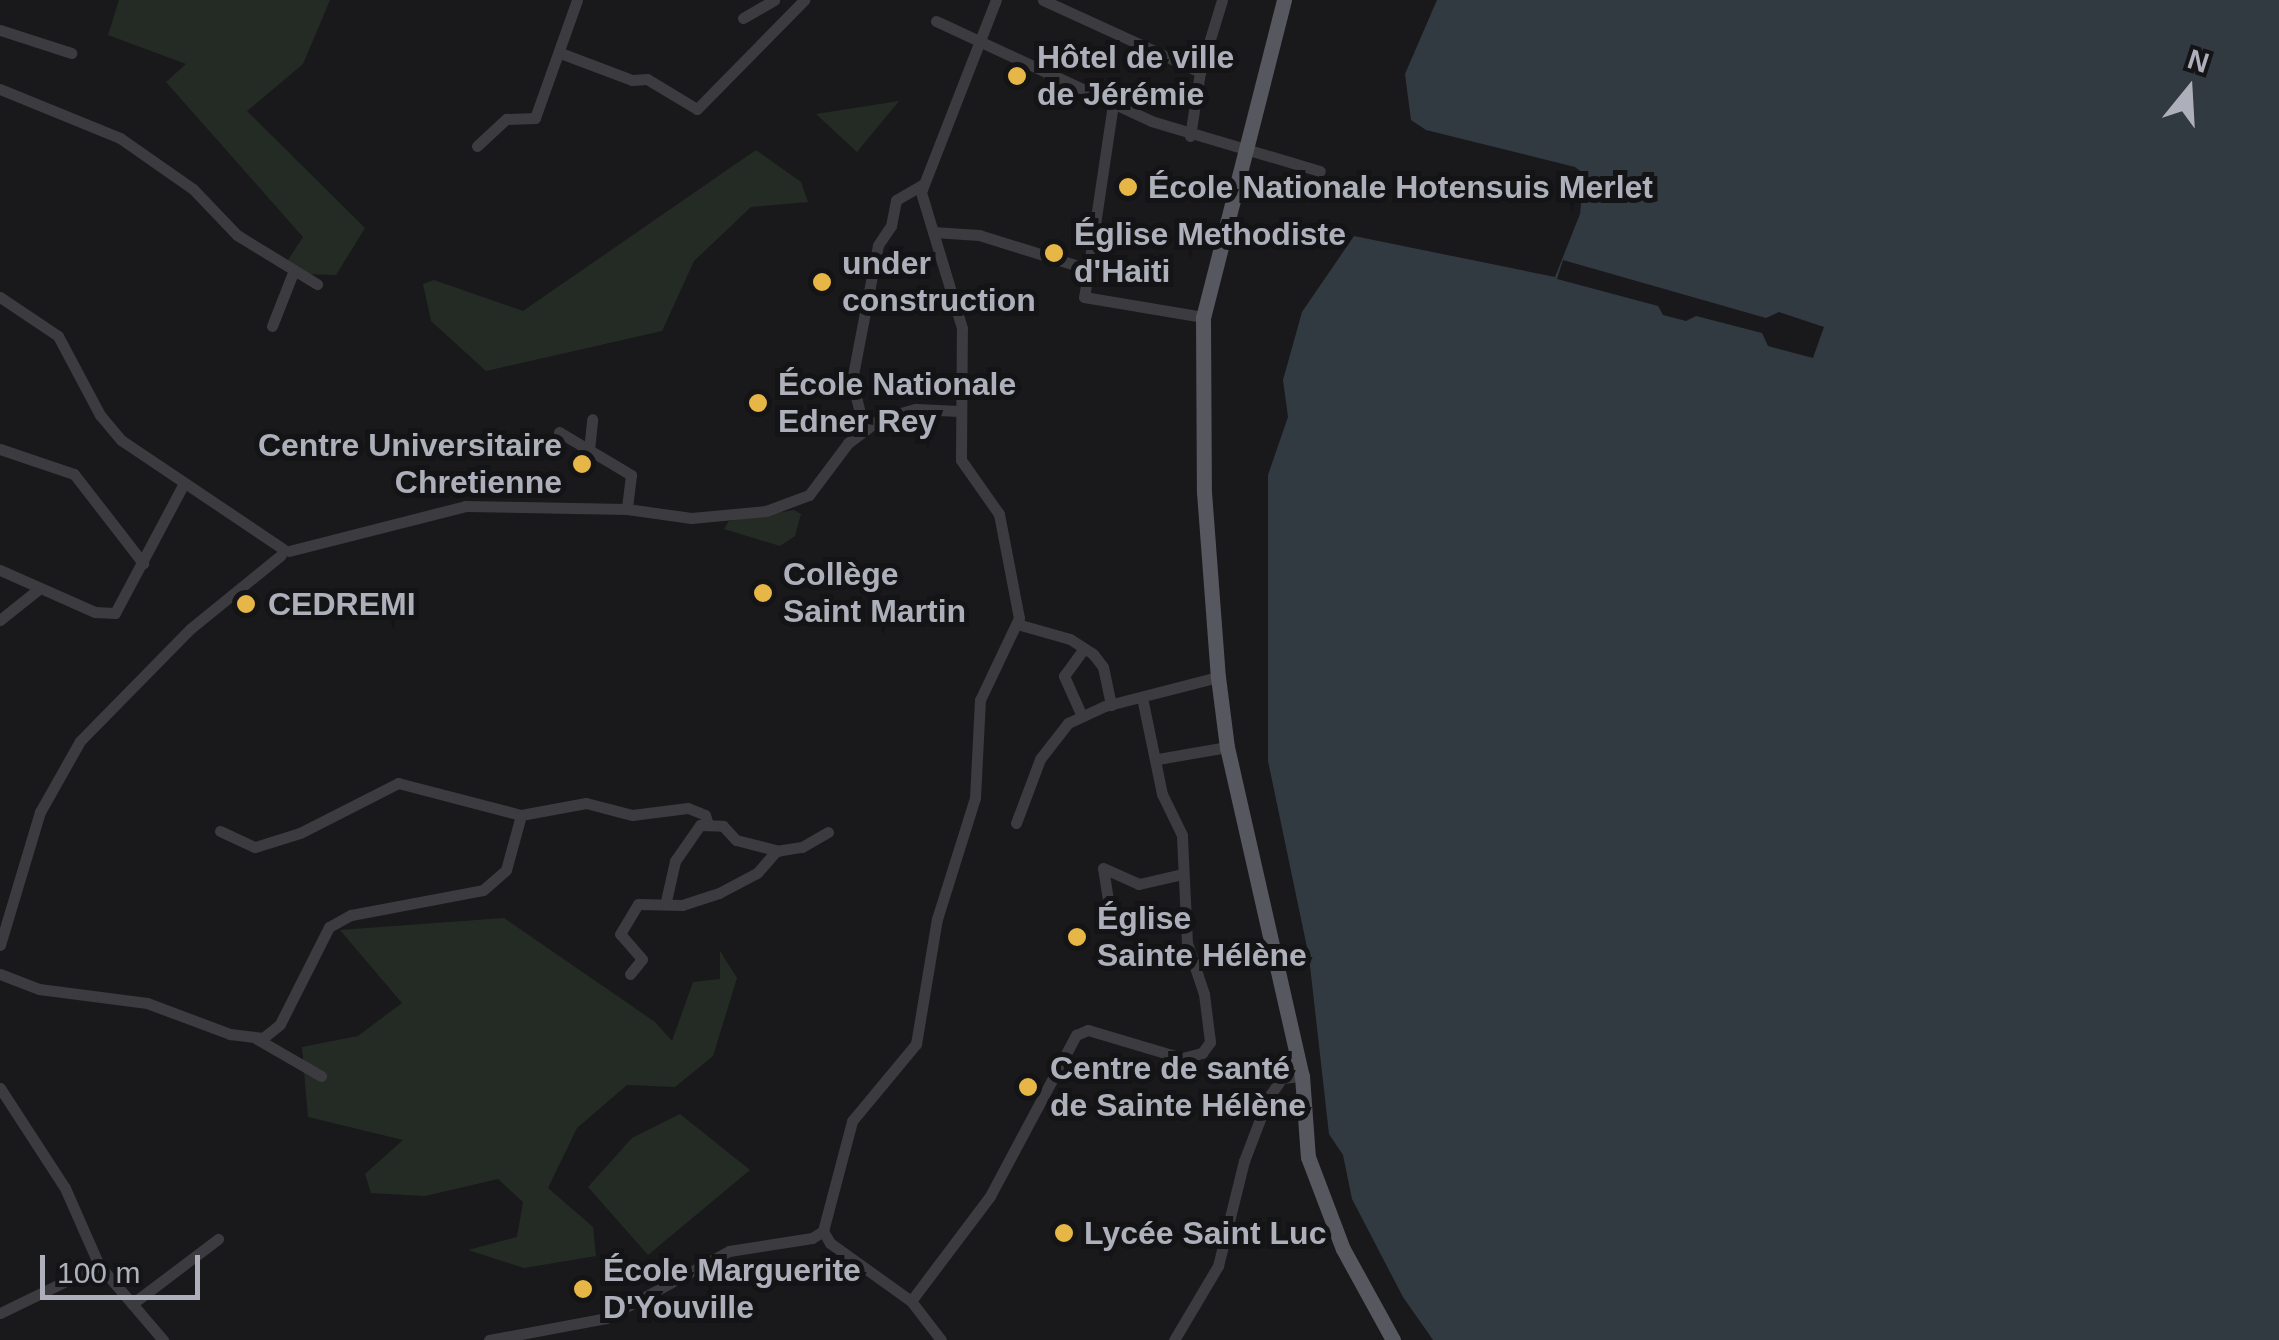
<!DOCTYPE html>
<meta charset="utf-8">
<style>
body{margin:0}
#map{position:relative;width:2279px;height:1340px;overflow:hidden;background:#19191b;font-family:Helvetica,sans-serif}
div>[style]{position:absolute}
.green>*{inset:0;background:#242b25}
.water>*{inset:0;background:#323a41}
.pier>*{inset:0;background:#19191b}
.minor>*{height:11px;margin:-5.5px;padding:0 5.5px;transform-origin:5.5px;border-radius:5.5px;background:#3b3b40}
.major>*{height:15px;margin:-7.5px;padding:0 7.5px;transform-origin:7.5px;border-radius:7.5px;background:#57585f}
.dots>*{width:28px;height:28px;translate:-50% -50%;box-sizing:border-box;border:5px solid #141416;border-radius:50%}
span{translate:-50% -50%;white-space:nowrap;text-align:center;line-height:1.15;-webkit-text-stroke:10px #141416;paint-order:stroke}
.poi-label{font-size:32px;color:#adb0ba;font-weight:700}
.left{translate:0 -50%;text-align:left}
.right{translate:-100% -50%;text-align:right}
.north{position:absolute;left:2139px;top:40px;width:100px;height:100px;-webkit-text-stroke:8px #141416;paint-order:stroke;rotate:18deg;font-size:28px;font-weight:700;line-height:40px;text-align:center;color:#adb0ba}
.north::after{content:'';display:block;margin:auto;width:35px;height:45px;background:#adb0ba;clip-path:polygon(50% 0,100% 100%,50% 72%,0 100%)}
.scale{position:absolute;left:40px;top:1255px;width:160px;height:45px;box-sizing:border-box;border:5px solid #adb0ba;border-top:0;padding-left:12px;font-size:30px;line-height:35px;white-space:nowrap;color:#adb0ba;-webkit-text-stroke:8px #141416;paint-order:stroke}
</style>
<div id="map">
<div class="green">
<i style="clip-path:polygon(119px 0,330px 0,303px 64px,247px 111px,365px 228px,336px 275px,305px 274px,288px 260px,303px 237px,166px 82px,186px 64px,108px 35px)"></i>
<i style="clip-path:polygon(899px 101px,857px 152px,816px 114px)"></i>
<i style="clip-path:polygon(756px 150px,801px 182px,808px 202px,751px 207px,694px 261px,662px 331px,486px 371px,431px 321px,423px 284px,434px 280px,523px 311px)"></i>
<i style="clip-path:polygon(794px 510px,801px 514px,795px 536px,780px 546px,724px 529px,729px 521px)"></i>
<i style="clip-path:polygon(504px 918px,655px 1022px,672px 1041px,693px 982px,720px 979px,720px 951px,737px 978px,713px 1056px,675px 1087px,627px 1085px,577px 1128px,548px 1188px,593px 1227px,596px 1256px,524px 1268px,468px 1250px,517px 1237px,523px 1202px,498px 1179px,425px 1196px,371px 1193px,365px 1174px,403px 1140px,308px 1117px,302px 1047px,358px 1036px,402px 1003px,340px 930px)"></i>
<i style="clip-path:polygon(680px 1114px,750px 1170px,648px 1255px,588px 1187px,632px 1138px)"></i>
</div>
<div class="water">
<i style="clip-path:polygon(1437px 0,2279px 0,2279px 1340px,1433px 1340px,1403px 1297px,1352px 1199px,1343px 1155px,1329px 1134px,1309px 957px,1268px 761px,1268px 475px,1288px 417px,1283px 380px,1302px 312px,1354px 236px,1555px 277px,1580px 214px,1584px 174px,1575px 167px,1426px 130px,1411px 120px,1405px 74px)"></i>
</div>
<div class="pier">
<i style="clip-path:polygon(1563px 260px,1766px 318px,1779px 312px,1824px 327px,1813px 358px,1768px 346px,1762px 333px,1696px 316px,1686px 321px,1663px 315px,1658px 306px,1557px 279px)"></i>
</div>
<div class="minor">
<i style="left:1043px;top:0;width:173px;rotate:24.6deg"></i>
<i style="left:743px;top:18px;width:36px;rotate:-30deg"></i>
<i style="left:936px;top:21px;width:237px;rotate:24.9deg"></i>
<i style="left:1151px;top:121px;width:176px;rotate:16.5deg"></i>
<i style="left:0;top:30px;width:75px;rotate:17.9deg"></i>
<i style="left:563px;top:54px;width:74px;rotate:20.6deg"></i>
<i style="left:632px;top:80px;width:15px;rotate:-4deg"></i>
<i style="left:647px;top:79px;width:58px;rotate:31deg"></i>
<i style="left:697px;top:109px;width:153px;rotate:-45.5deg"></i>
<i style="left:0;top:89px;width:130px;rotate:22.2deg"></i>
<i style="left:120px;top:138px;width:89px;rotate:34.9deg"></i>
<i style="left:193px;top:189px;width:64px;rotate:46.3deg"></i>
<i style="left:237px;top:235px;width:94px;rotate:31.5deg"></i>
<i style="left:1113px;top:104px;width:195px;rotate:98.5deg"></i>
<i style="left:1084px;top:297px;width:121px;rotate:9.5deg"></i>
<i style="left:1190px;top:136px;width:65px;rotate:-81.1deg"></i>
<i style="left:1200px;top:72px;width:75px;rotate:-73deg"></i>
<i style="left:477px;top:146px;width:40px;rotate:-43deg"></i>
<i style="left:506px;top:119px;width:29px;rotate:-2deg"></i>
<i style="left:535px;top:118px;width:125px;rotate:-70.4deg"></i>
<i style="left:933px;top:232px;width:46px;rotate:3.7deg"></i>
<i style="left:979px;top:235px;width:114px;rotate:17.3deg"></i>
<i style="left:0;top:297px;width:70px;rotate:33.9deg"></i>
<i style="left:58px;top:336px;width:89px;rotate:62deg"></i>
<i style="left:100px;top:415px;width:33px;rotate:50deg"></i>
<i style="left:121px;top:440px;width:195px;rotate:33.9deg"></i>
<i style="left:272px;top:326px;width:60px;rotate:-68.6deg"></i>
<i style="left:872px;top:424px;width:13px;rotate:-148deg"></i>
<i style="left:861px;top:417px;width:38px;rotate:-104deg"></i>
<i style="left:852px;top:380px;width:137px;rotate:-79.1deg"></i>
<i style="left:878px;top:245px;width:23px;rotate:-56deg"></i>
<i style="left:891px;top:226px;width:26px;rotate:-79deg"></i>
<i style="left:896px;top:200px;width:30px;rotate:-30deg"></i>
<i style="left:559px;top:432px;width:84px;rotate:30.8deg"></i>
<i style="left:631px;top:475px;width:34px;rotate:97deg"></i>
<i style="left:0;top:449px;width:78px;rotate:18.7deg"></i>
<i style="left:74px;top:474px;width:113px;rotate:52.2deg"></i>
<i style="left:589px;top:450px;width:31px;rotate:-84deg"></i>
<i style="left:289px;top:551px;width:182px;rotate:-14.3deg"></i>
<i style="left:465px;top:506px;width:162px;rotate:1.1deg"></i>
<i style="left:627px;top:509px;width:65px;rotate:8deg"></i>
<i style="left:691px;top:518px;width:75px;rotate:-5.3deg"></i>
<i style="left:766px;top:511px;width:46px;rotate:-20.4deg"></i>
<i style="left:809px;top:495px;width:65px;rotate:-53.1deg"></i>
<i style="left:848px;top:443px;width:40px;rotate:-37deg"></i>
<i style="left:880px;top:419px;width:37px;rotate:-16deg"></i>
<i style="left:916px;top:409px;width:43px;rotate:2.7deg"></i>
<i style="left:0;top:570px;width:104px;rotate:23.9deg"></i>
<i style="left:95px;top:612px;width:20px;rotate:3deg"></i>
<i style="left:115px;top:613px;width:147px;rotate:-62deg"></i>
<i style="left:0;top:620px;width:51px;rotate:-38.7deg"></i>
<i style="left:1017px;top:624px;width:55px;rotate:15.8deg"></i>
<i style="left:1070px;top:639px;width:27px;rotate:33deg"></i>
<i style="left:1093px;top:654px;width:16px;rotate:52deg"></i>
<i style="left:1103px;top:667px;width:39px;rotate:78deg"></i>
<i style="left:1081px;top:714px;width:42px;rotate:-114.1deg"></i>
<i style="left:1064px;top:676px;width:34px;rotate:-54deg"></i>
<i style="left:1158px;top:759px;width:70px;rotate:-9.9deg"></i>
<i style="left:1016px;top:823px;width:68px;rotate:-69.4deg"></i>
<i style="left:1040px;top:759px;width:46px;rotate:-52.1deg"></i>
<i style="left:1068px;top:723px;width:41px;rotate:-24.7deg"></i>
<i style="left:1105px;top:706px;width:117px;rotate:-14.4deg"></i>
<i style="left:220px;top:831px;width:38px;rotate:25deg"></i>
<i style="left:255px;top:847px;width:47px;rotate:-17.3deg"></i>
<i style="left:300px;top:833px;width:110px;rotate:-27deg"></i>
<i style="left:398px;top:783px;width:127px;rotate:14.6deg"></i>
<i style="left:521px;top:815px;width:66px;rotate:-10.5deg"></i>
<i style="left:586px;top:803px;width:48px;rotate:14.6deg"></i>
<i style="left:632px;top:815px;width:56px;rotate:-7.1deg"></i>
<i style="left:688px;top:808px;width:18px;rotate:22deg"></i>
<i style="left:705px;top:815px;width:9px;rotate:72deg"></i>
<i style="left:666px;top:901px;width:41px;rotate:-77.3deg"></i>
<i style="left:675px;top:861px;width:44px;rotate:-55.2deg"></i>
<i style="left:700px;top:825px;width:23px;rotate:2deg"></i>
<i style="left:723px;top:826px;width:19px;rotate:47deg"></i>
<i style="left:736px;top:840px;width:44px;rotate:14.3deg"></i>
<i style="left:1109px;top:906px;width:38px;rotate:-99deg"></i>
<i style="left:1103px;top:868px;width:39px;rotate:24deg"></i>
<i style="left:1139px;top:884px;width:44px;rotate:-13.1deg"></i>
<i style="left:0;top:945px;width:139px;rotate:-73.3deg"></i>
<i style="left:40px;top:812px;width:81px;rotate:-60.6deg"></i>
<i style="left:80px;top:741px;width:157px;rotate:-45.5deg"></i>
<i style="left:190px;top:629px;width:117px;rotate:-39.1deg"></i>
<i style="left:0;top:974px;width:42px;rotate:21deg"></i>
<i style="left:39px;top:989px;width:109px;rotate:7.4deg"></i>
<i style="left:147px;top:1003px;width:89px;rotate:20.5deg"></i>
<i style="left:230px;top:1034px;width:33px;rotate:7deg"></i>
<i style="left:263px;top:1038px;width:22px;rotate:-39deg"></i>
<i style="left:280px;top:1024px;width:109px;rotate:-63.2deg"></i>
<i style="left:329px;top:927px;width:25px;rotate:-29deg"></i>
<i style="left:351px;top:915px;width:134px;rotate:-10.7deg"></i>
<i style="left:483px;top:890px;width:30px;rotate:-41deg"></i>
<i style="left:506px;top:870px;width:57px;rotate:-74.7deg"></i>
<i style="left:630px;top:974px;width:19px;rotate:-51deg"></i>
<i style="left:642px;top:959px;width:33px;rotate:-131deg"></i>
<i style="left:620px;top:934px;width:35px;rotate:-59deg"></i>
<i style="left:638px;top:904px;width:44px;rotate:1.3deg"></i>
<i style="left:682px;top:905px;width:39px;rotate:-18deg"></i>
<i style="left:719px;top:893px;width:43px;rotate:-27.8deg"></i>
<i style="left:757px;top:873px;width:29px;rotate:-49deg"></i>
<i style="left:776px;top:851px;width:26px;rotate:-9deg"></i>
<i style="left:802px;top:847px;width:30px;rotate:-30deg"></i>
<i style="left:257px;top:1039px;width:74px;rotate:30deg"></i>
<i style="left:0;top:1088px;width:119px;rotate:57deg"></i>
<i style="left:65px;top:1188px;width:84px;rotate:66.2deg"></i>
<i style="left:99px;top:1265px;width:99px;rotate:49.5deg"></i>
<i style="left:823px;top:1231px;width:14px;rotate:60deg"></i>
<i style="left:830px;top:1243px;width:100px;rotate:35.6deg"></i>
<i style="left:911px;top:1301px;width:49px;rotate:52.4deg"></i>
<i style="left:911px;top:1301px;width:131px;rotate:-53deg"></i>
<i style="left:990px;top:1196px;width:183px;rotate:-61.9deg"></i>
<i style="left:1076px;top:1035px;width:13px;rotate:-23deg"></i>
<i style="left:1088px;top:1030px;width:98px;rotate:16.6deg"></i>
<i style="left:1182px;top:1058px;width:21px;rotate:-14deg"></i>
<i style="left:1202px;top:1053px;width:14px;rotate:-54deg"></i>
<i style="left:1210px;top:1042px;width:48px;rotate:-97.1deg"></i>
<i style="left:1204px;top:994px;width:54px;rotate:-108.4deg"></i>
<i style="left:1187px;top:943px;width:108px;rotate:-92.7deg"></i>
<i style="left:1182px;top:835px;width:46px;rotate:-116deg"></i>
<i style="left:1162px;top:794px;width:99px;rotate:-101.7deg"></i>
<i style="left:132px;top:1304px;width:108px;rotate:-37.1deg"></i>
<i style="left:0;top:1313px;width:110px;rotate:-25.9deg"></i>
<i style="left:489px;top:1340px;width:119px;rotate:-10.6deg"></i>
<i style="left:606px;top:1318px;width:140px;rotate:-28.6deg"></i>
<i style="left:729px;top:1251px;width:84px;rotate:-8.9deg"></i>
<i style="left:812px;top:1238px;width:13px;rotate:-32deg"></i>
<i style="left:823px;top:1231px;width:114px;rotate:-75.2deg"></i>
<i style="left:852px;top:1121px;width:100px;rotate:-50.3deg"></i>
<i style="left:916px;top:1044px;width:127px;rotate:-80.5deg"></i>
<i style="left:937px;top:919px;width:127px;rotate:-72.6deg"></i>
<i style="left:975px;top:798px;width:98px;rotate:-87.1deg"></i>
<i style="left:980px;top:700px;width:91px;rotate:-64.6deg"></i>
<i style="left:1019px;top:618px;width:106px;rotate:-100.9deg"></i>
<i style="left:999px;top:514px;width:66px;rotate:-125.1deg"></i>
<i style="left:961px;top:460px;width:132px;rotate:-89.6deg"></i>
<i style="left:962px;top:328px;width:142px;rotate:-106.8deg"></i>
<i style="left:921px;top:192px;width:206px;rotate:-68.7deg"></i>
<i style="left:1174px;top:1340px;width:86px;rotate:-59.3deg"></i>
<i style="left:1218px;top:1266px;width:108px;rotate:-76.1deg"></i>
<i style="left:1244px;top:1161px;width:67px;rotate:-69.1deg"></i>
<i style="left:1268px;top:1098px;width:24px;rotate:-55deg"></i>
<i style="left:1282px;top:1078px;width:20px;rotate:-6deg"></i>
</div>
<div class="major">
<i style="left:1284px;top:0;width:327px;rotate:104.3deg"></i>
<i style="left:1203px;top:317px;width:175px;rotate:89.7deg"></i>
<i style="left:1204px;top:492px;width:186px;rotate:85.7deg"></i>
<i style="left:1218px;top:677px;width:71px;rotate:82.7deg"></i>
<i style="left:1227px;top:747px;width:337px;rotate:77.2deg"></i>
<i style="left:1302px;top:1076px;width:81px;rotate:85.8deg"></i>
<i style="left:1308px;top:1157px;width:98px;rotate:69.2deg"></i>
<i style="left:1343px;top:1249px;width:104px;rotate:61.2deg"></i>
</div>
<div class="dots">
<i style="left:1017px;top:76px;background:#e6b646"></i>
<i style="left:1128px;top:187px;background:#e6b646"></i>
<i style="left:1054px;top:253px;background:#e6b646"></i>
<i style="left:822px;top:282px;background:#e6b646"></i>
<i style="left:758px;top:403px;background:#e6b646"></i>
<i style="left:582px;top:464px;background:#e6b646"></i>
<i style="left:763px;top:593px;background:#e6b646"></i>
<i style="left:246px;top:604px;background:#e6b646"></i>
<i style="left:1077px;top:937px;background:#e6b646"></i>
<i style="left:1028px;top:1087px;background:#e6b646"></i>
<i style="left:1064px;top:1233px;background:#e6b646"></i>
<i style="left:583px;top:1289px;background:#e6b646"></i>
</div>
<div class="poi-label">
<span class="left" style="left:1037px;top:76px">Hôtel de ville<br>de Jérémie</span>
<span class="left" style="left:1148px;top:187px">École Nationale Hotensuis Merlet</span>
<span class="left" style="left:1074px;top:253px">Église Methodiste<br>d'Haiti</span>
<span class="left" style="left:842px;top:282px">under<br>construction</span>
<span class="left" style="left:778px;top:403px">École Nationale<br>Edner Rey</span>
<span class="right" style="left:562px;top:464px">Centre Universitaire<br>Chretienne</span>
<span class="left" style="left:783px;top:593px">Collège<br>Saint Martin</span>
<span class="left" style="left:268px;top:604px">CEDREMI</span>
<span class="left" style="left:1097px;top:937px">Église<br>Sainte Hélène</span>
<span class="left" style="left:1050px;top:1087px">Centre de santé<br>de Sainte Hélène</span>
<span class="left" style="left:1084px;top:1233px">Lycée Saint Luc</span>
<span class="left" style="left:603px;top:1289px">École Marguerite<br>D'Youville</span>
</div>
<div class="north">N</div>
<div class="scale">100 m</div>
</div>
